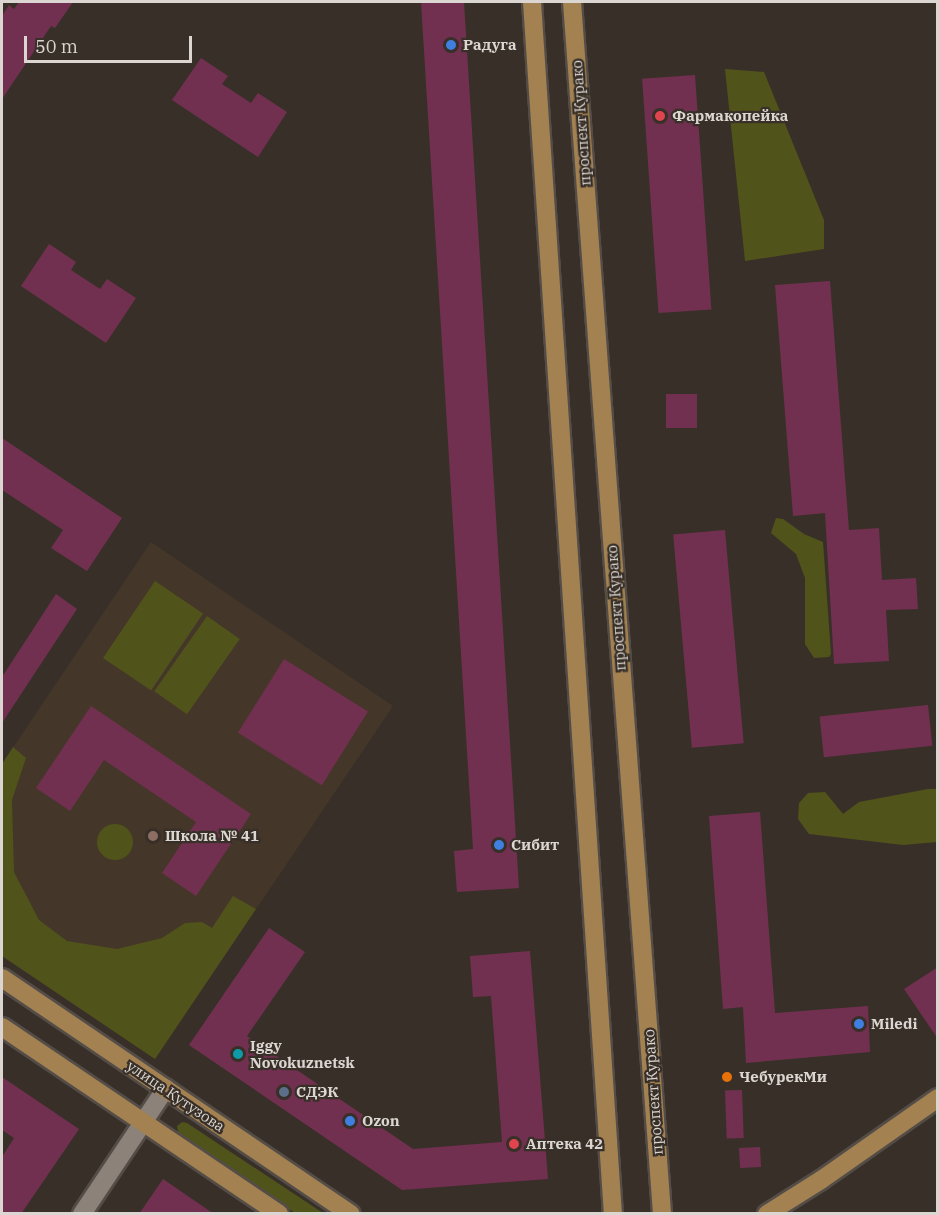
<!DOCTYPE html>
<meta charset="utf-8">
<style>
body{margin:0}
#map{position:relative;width:939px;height:1215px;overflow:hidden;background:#383028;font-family:"IBM Plex Serif",serif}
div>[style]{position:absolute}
.education>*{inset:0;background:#443629}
.green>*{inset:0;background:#50531a;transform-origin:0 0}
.round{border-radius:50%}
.building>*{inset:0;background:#723050;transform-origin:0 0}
.roads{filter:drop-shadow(2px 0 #544d47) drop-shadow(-2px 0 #544d47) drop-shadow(0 2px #544d47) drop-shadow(0 -2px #544d47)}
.minor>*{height:18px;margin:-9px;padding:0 9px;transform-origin:9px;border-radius:9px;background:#8c8279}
.major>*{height:18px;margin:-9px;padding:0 9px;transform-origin:9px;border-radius:9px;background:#a38151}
.dots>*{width:16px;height:16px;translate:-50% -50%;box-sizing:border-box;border:3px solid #383028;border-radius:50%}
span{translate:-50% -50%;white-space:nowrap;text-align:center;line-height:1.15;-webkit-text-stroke:4.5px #383028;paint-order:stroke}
.poi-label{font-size:15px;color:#dbd6d1;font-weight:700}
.left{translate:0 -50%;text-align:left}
.street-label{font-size:15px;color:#dbd6d1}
.frame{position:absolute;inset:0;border:3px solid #dbd6d1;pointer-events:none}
.scale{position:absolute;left:24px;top:36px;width:168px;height:27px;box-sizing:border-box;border:3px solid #dbd6d1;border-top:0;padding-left:8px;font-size:18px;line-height:21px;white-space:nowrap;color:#dbd6d1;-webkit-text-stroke:4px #383028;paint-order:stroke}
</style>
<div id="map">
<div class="education">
<i style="clip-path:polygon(151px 542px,393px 706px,155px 1059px,2px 956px,2px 764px)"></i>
</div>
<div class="green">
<i style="clip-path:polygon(725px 69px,764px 72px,824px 220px,824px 249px,745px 261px)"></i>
<i style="clip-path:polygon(776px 518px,783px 519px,804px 534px,823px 542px,831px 654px,829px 657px,814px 658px,805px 644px,805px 578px,796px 554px,771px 533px)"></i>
<i style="left:155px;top:581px;width:58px;height:93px;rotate:34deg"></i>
<i style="left:207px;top:616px;width:40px;height:92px;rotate:35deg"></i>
<i style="clip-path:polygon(13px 747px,26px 758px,12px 800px,14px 872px,39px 920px,67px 941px,117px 949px,162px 938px,185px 923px,202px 922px,212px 928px,233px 896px,256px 909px,155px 1059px,2px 956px,2px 764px)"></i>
<i style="clip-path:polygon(928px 789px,937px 789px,937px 842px,903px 845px,809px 834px,798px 819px,799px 803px,808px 793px,825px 792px,843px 814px,859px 802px)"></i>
<i class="round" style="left:97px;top:824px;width:36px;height:36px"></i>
<i style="clip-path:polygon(182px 1122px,187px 1123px,323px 1213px,295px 1213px,179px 1136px,177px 1126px)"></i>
</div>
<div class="building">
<i style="clip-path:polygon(19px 2px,73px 2px,55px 28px,51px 26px,2px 99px,2px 16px,9px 5px,14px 9px)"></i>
<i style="clip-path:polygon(421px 2px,464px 2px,519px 888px,457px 892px,454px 851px,473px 849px)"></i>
<i style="clip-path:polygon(201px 58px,228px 76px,222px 84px,251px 103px,258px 93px,287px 112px,258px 157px,172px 100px)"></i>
<i style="left:695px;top:75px;width:235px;height:53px;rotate:86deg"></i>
<i style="clip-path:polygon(49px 244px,76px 262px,71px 270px,100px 289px,107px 279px,136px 298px,106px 343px,21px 286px)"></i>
<i style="clip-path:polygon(830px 281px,849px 530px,879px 528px,882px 580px,916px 578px,918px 609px,886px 610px,889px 661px,834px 664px,825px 513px,793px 516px,775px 285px)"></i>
<i style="left:697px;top:394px;width:34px;height:31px;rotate:90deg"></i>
<i style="clip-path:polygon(2px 438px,122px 518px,87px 571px,51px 548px,63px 530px,2px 490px)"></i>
<i style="left:725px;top:530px;width:214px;height:52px;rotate:85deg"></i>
<i style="clip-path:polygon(56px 594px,77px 609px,2px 723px,2px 677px)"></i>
<i style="left:284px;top:659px;width:99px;height:87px;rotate:32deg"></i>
<i style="left:928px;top:705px;width:41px;height:109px;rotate:84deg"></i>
<i style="clip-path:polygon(91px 706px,251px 814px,196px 896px,162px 873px,196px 822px,104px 760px,70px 811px,36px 788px)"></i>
<i style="clip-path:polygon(760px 812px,775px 1013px,868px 1006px,870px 1052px,746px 1063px,743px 1007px,723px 1009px,709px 816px)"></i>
<i style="clip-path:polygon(269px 928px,305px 952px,247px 1036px,413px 1149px,502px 1142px,491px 996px,473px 997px,470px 956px,530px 951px,548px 1179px,402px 1190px,189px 1045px)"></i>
<i style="clip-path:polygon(938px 967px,938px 1039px,904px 989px)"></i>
<i style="clip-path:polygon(2px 1077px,79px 1129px,21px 1214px,2px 1214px,2px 1157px,14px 1138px,2px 1130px)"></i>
<i style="left:742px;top:1090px;width:48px;height:17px;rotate:88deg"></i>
<i style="left:760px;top:1147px;width:20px;height:21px;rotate:87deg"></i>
<i style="clip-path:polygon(163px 1179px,214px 1214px,139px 1214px)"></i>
</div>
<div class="roads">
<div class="minor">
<i style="left:82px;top:1214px;width:151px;rotate:-56.3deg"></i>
</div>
<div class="major">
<i style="left:532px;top:2px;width:1215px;rotate:86.18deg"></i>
<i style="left:572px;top:2px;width:1215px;rotate:85.75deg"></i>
<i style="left:2px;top:978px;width:421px;rotate:34.1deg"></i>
<i style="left:2px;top:1027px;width:334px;rotate:34deg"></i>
<i style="left:767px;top:1214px;width:64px;rotate:-32.2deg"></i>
<i style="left:821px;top:1180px;width:143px;rotate:-35deg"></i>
</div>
</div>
<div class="dots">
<i style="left:451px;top:45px;background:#3f7fe0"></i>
<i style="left:660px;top:116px;background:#e0444e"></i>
<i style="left:153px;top:836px;background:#8d6e63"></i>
<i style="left:499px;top:845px;background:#3f7fe0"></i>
<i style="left:859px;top:1024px;background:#3f7fe0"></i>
<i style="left:238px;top:1054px;background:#0f9aa8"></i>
<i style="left:727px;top:1077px;background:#e8710a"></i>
<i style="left:284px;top:1092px;background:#5c6f8a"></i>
<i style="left:350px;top:1121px;background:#3f7fe0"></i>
<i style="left:514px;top:1144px;background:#e0444e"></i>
</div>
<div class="poi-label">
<span class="left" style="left:463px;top:45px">Радуга</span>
<span class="left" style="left:672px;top:116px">Фармакопейка</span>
<span class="left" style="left:165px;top:836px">Школа № 41</span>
<span class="left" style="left:511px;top:845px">Сибит</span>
<span class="left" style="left:871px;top:1024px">Miledi</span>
<span class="left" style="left:250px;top:1054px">Iggy<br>Novokuznetsk</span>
<span class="left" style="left:739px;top:1077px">ЧебурекМи</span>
<span class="left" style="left:296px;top:1092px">СДЭК</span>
<span class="left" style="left:362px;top:1121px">Ozon</span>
<span class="left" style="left:526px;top:1144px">Аптека 42</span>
</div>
<div class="street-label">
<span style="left:581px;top:123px;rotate:-94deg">проспект Курако</span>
<span style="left:616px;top:608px;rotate:-94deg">проспект Курако</span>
<span style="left:653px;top:1092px;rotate:-94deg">проспект Курако</span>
<span style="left:176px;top:1096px;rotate:34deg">улица Кутузова</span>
</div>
<div class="frame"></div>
<div class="scale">50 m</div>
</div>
